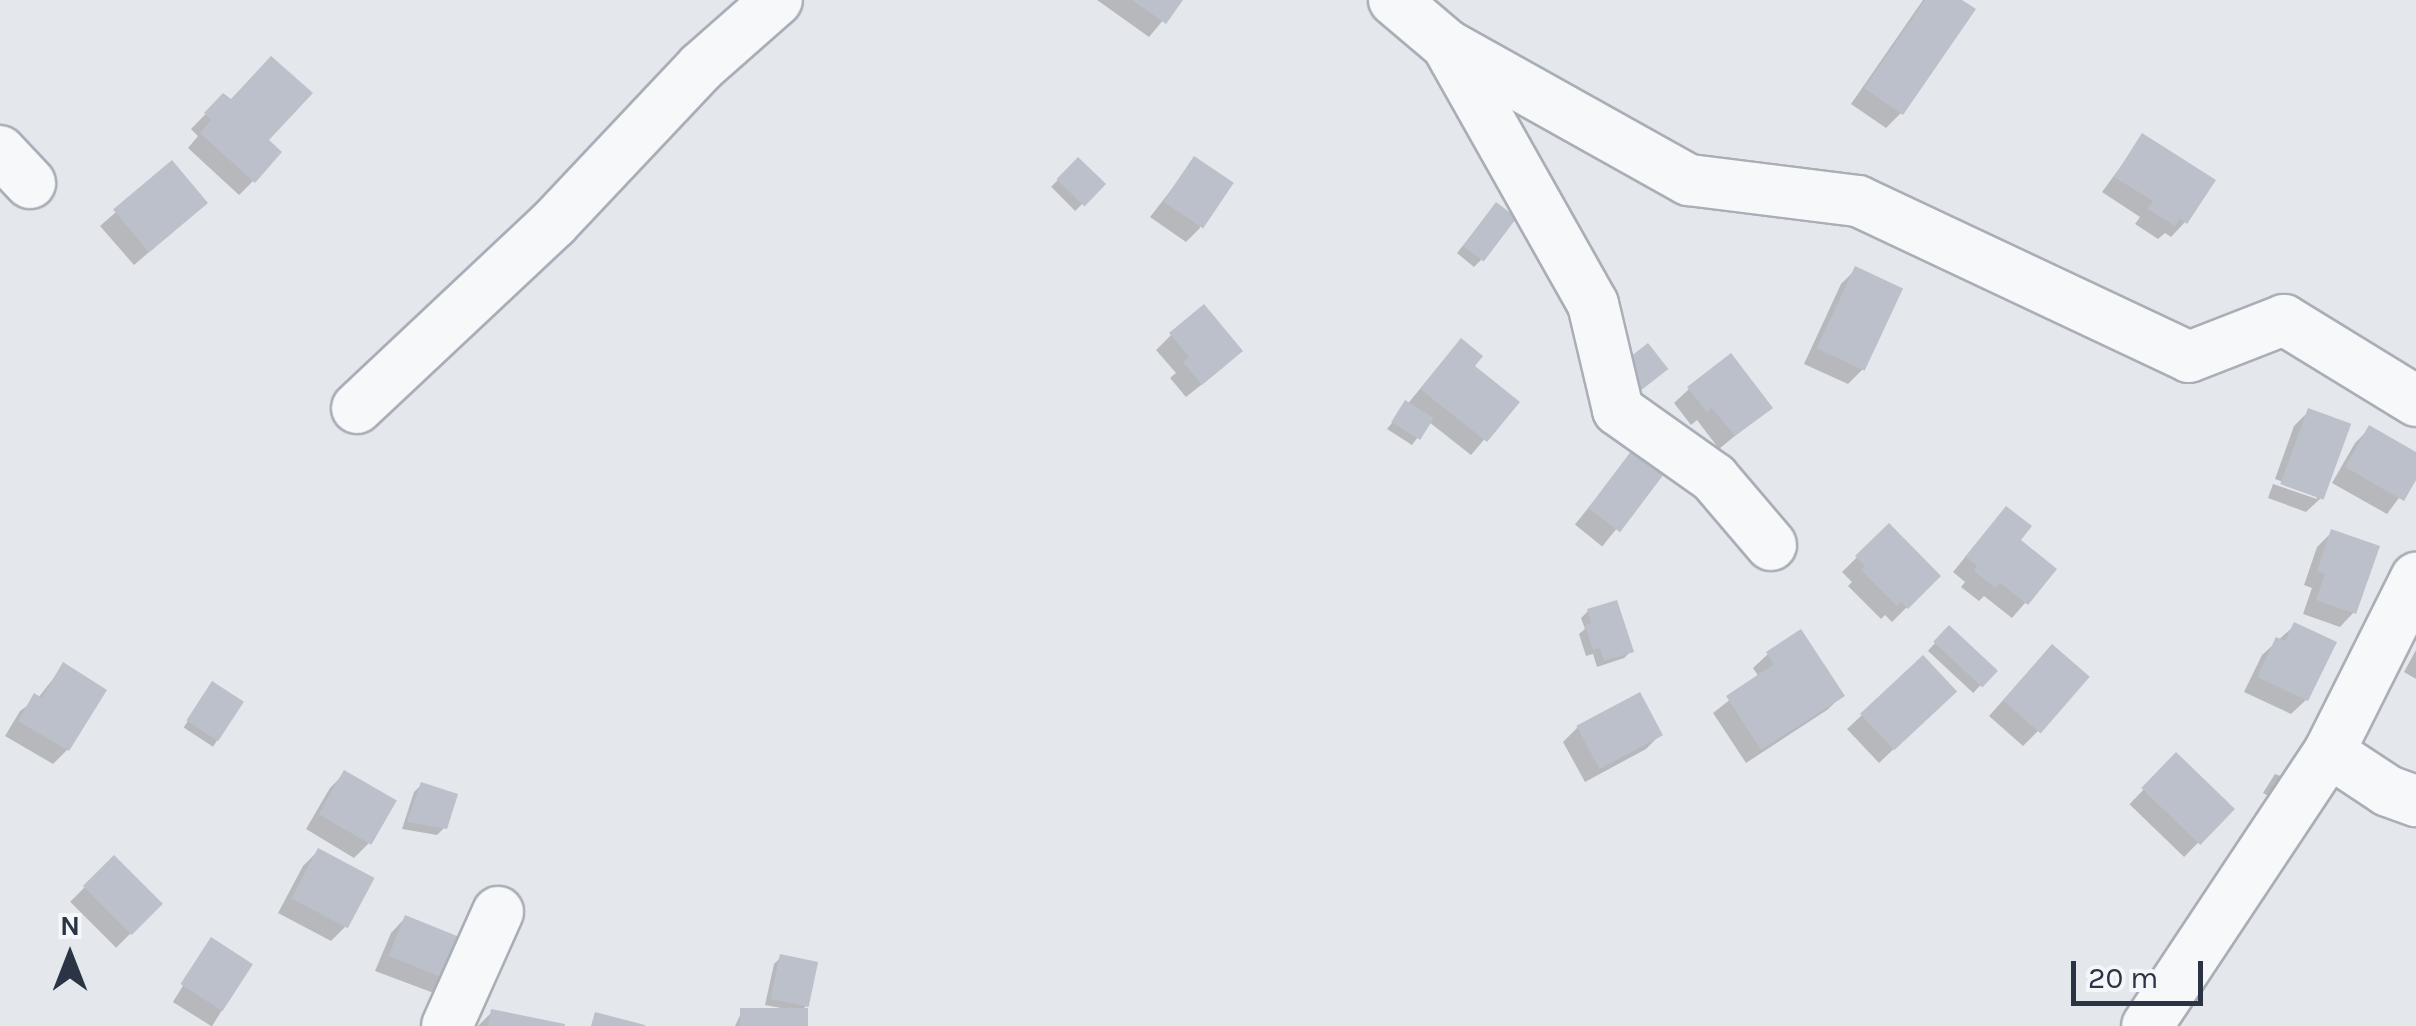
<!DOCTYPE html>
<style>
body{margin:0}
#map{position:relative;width:2416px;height:1026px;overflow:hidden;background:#e4e7ec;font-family:Karla,sans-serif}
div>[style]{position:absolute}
.shadow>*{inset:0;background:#0003;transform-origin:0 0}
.building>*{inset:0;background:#bbc0ca;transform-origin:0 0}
.roads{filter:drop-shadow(2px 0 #a9aeb7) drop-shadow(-2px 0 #a9aeb7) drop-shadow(0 2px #a9aeb7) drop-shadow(0 -2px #a9aeb7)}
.street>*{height:50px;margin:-25px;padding:0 25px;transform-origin:25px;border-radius:25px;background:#f7f8fa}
span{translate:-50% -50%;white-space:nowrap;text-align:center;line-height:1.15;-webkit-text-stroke:8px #f4f6f9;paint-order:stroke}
.north{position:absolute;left:20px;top:906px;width:100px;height:100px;-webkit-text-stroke:8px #f4f6f9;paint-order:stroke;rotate:0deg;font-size:28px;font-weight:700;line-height:40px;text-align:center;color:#2b3445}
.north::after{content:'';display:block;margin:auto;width:35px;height:45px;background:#2b3445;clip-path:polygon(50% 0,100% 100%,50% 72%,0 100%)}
.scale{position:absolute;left:2071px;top:961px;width:132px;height:45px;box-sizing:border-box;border:5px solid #2b3445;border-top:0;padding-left:12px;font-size:30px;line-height:35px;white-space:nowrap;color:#2b3445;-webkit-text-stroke:8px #f4f6f9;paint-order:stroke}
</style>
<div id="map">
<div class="shadow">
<i style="clip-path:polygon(1097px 0,1180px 0,1149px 37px)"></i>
<i style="clip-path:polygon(1923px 0,1958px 0,1901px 113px,1886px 128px,1851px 104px)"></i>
<i style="clip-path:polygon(223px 96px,265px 140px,253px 181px,239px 195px,188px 148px,198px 136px,191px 129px)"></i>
<i style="clip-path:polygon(2143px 136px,2185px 222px,2171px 237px,2165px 233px,2158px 239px,2135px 224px,2140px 217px,2102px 192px)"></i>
<i style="clip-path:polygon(1195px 159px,1200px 228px,1186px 242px,1150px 217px)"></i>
<i style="left:1078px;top:160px;width:34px;height:38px;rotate:45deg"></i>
<i style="clip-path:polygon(172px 163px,190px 217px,134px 265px,100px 226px)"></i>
<i style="clip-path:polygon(1490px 212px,1481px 260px,1474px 267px,1457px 253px)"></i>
<i style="clip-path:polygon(1856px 269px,1863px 369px,1848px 384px,1804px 364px,1841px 284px)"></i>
<i style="clip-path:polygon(1171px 335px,1226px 365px,1186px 397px,1170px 378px,1176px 373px,1156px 350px)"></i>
<i style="clip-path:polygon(1447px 356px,1471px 366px,1516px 402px,1471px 455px,1429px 422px,1412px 445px,1387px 429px)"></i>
<i style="clip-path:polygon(1689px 389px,1770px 407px,1719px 449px,1697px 420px,1691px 425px,1674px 403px)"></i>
<i style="clip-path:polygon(2309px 411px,2321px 498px,2306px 512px,2268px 498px,2273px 484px,2317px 499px,2317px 494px,2275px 479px,2294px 426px)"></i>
<i style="clip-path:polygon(2369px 429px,2416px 455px,2416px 475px,2387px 514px,2332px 483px,2355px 443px)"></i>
<i style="left:1636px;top:449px;width:35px;height:97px;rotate:39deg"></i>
<i style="clip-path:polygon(1992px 524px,2054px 570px,2012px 618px,1984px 596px,1979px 601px,1961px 587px,1965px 582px,1953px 572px)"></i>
<i style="clip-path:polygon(1889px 526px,1938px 576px,1892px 622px,1885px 615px,1881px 619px,1848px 586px,1852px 582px,1842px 572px)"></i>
<i style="clip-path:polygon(2332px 532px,2354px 612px,2340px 627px,2303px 614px,2312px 588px,2304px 585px,2317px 547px)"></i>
<i style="clip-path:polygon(1588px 611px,1631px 651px,1624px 658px,1597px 667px,1593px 654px,1586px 656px,1579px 634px,1585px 629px,1581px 618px)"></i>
<i style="clip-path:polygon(2295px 625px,2306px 700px,2291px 714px,2244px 692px,2262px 655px)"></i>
<i style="left:1949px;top:628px;width:62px;height:31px;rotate:43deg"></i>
<i style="clip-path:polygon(2416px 650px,2416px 679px,2404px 672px)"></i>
<i style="clip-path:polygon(1768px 654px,1842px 696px,1827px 710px,1746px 763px,1713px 713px,1759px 677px,1753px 668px)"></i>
<i style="clip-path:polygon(1923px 658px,1939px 706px,1879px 763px,1847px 729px)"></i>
<i style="clip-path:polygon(2037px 662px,2038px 731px,2023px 746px,1989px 716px)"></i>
<i style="clip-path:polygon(64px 665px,104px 690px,67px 750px,53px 764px,5px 736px,20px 711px,38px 698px)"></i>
<i style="left:212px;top:684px;width:35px;height:52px;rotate:33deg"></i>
<i style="clip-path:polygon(1578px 727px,1660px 735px,1646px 749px,1585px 782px,1563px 742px)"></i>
<i style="left:2176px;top:756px;width:76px;height:67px;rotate:44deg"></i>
<i style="clip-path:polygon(345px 773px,393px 801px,369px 843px,354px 858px,306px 829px,330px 788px)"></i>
<i style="clip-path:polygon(2275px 774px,2283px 777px,2271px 797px,2263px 793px)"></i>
<i style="clip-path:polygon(421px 785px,444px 828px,437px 835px,402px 829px,414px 792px)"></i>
<i style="clip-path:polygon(318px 851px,346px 926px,331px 941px,278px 913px,303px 866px)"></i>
<i style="left:114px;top:858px;width:65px;height:62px;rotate:45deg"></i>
<i style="clip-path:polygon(405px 918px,454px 980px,439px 995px,375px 971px,391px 933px)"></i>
<i style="left:211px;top:941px;width:46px;height:72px;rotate:32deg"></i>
<i style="clip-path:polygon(781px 957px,807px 1005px,801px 1011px,806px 1026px,735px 1026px,742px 1011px,781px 1008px,765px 1005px,774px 964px)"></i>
<i style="clip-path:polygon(492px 1012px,561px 1026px,478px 1026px)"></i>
</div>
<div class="building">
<i style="clip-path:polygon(1132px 0,1183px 0,1166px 24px)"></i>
<i style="clip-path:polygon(1925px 0,1962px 0,1976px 9px,1903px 115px,1864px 88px)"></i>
<i style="clip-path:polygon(271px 56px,313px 93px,269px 140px,282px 152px,255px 183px,200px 133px,211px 120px,204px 113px,223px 93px,231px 99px)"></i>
<i style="clip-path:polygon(2142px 133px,2216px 180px,2187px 224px,2180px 219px,2175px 226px,2147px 209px,2153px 201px,2114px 177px)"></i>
<i style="left:1194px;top:156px;width:48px;height:55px;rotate:34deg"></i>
<i style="left:1078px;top:157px;width:39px;height:31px;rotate:44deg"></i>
<i style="left:172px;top:160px;width:56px;height:77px;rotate:50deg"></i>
<i style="left:1496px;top:202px;width:26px;height:55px;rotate:37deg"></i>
<i style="left:1855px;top:266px;width:53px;height:91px;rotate:25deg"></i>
<i style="clip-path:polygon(1204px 304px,1243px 351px,1202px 385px,1183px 362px,1189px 357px,1169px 333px)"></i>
<i style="clip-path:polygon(1461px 338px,1483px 356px,1475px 366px,1520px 402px,1487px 442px,1420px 389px)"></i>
<i style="left:1648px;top:343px;width:33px;height:44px;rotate:52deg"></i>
<i style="clip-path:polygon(1731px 353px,1773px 408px,1735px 436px,1712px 408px,1707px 412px,1687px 387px)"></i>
<i style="left:1405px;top:400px;width:34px;height:26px;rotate:32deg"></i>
<i style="left:2308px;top:408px;width:46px;height:81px;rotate:20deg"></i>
<i style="clip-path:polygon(2369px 425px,2416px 452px,2416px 480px,2404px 501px,2345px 467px)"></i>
<i style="left:1635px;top:446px;width:40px;height:78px;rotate:37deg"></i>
<i style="clip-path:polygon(2006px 506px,2032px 526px,2021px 540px,2057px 569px,2028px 605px,2000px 583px,1995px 588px,1974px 571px,1977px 566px,1965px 557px)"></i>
<i style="clip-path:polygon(1889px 523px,1941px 576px,1908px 609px,1901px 602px,1897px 606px,1861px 570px,1865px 566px,1855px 556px)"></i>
<i style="clip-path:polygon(2331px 529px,2380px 546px,2356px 614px,2316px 600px,2325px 574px,2317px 571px)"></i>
<i style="clip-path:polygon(1617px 600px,1634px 652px,1604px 661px,1600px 648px,1593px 650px,1585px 625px,1591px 623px,1587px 609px)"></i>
<i style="clip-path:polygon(2294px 622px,2337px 642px,2308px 701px,2257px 677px,2276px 637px,2285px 641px)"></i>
<i style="left:1949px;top:625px;width:67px;height:23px;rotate:43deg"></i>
<i style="clip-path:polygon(1801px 629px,1845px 696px,1761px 750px,1726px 696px,1774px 664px,1766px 652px)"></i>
<i style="left:2052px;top:644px;width:50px;height:75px;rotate:41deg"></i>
<i style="left:1923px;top:655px;width:50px;height:86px;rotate:47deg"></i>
<i style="clip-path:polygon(63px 662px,107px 690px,69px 751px,18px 721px,34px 693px,42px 698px)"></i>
<i style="left:212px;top:681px;width:38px;height:47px;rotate:33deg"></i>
<i style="left:1640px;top:692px;width:49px;height:72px;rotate:62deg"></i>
<i style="left:2176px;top:752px;width:82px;height:50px;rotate:44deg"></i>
<i style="left:344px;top:770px;width:61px;height:51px;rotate:30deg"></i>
<i style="clip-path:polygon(421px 782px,458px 794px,447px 829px,407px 822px)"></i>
<i style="left:318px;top:848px;width:64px;height:57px;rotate:28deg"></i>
<i style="left:114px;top:855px;width:69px;height:44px;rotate:45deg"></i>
<i style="left:405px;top:915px;width:72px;height:44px;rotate:22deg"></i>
<i style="left:211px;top:937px;width:50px;height:56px;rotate:33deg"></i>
<i style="left:780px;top:954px;width:39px;height:46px;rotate:12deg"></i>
<i style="left:740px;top:1008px;width:68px;height:18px"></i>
<i style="clip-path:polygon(491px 1009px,565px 1024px,565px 1026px,488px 1026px)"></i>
<i style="clip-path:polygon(595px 1012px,645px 1025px,645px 1026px,591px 1026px)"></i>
</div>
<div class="roads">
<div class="street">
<i style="left:1394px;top:0;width:70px;rotate:40.3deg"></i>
<i style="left:1447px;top:45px;width:277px;rotate:29.2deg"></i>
<i style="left:1689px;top:180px;width:170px;rotate:7.1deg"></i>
<i style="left:1858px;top:201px;width:366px;rotate:25.2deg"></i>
<i style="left:2189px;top:357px;width:102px;rotate:-21.3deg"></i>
<i style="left:2284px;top:320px;width:155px;rotate:31.5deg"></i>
<i style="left:1447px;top:45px;width:297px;rotate:60.6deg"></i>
<i style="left:1593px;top:304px;width:109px;rotate:76.7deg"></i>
<i style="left:1618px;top:410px;width:118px;rotate:35.3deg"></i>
<i style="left:1714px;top:478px;width:88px;rotate:49.6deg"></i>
<i style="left:0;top:151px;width:44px;rotate:46.8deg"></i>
<i style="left:357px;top:408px;width:270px;rotate:-43.2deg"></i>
<i style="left:554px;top:223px;width:214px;rotate:-46.7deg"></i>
<i style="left:701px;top:67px;width:101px;rotate:-41.4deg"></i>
<i style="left:2329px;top:752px;width:71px;rotate:33.5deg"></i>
<i style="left:2388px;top:791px;width:30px;rotate:20deg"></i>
<i style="left:447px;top:1026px;width:125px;rotate:-65.9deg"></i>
<i style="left:2147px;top:1026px;width:329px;rotate:-56.4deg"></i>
<i style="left:2329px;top:752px;width:195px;rotate:-63.4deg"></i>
</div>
</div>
<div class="north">N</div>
<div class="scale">20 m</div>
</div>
